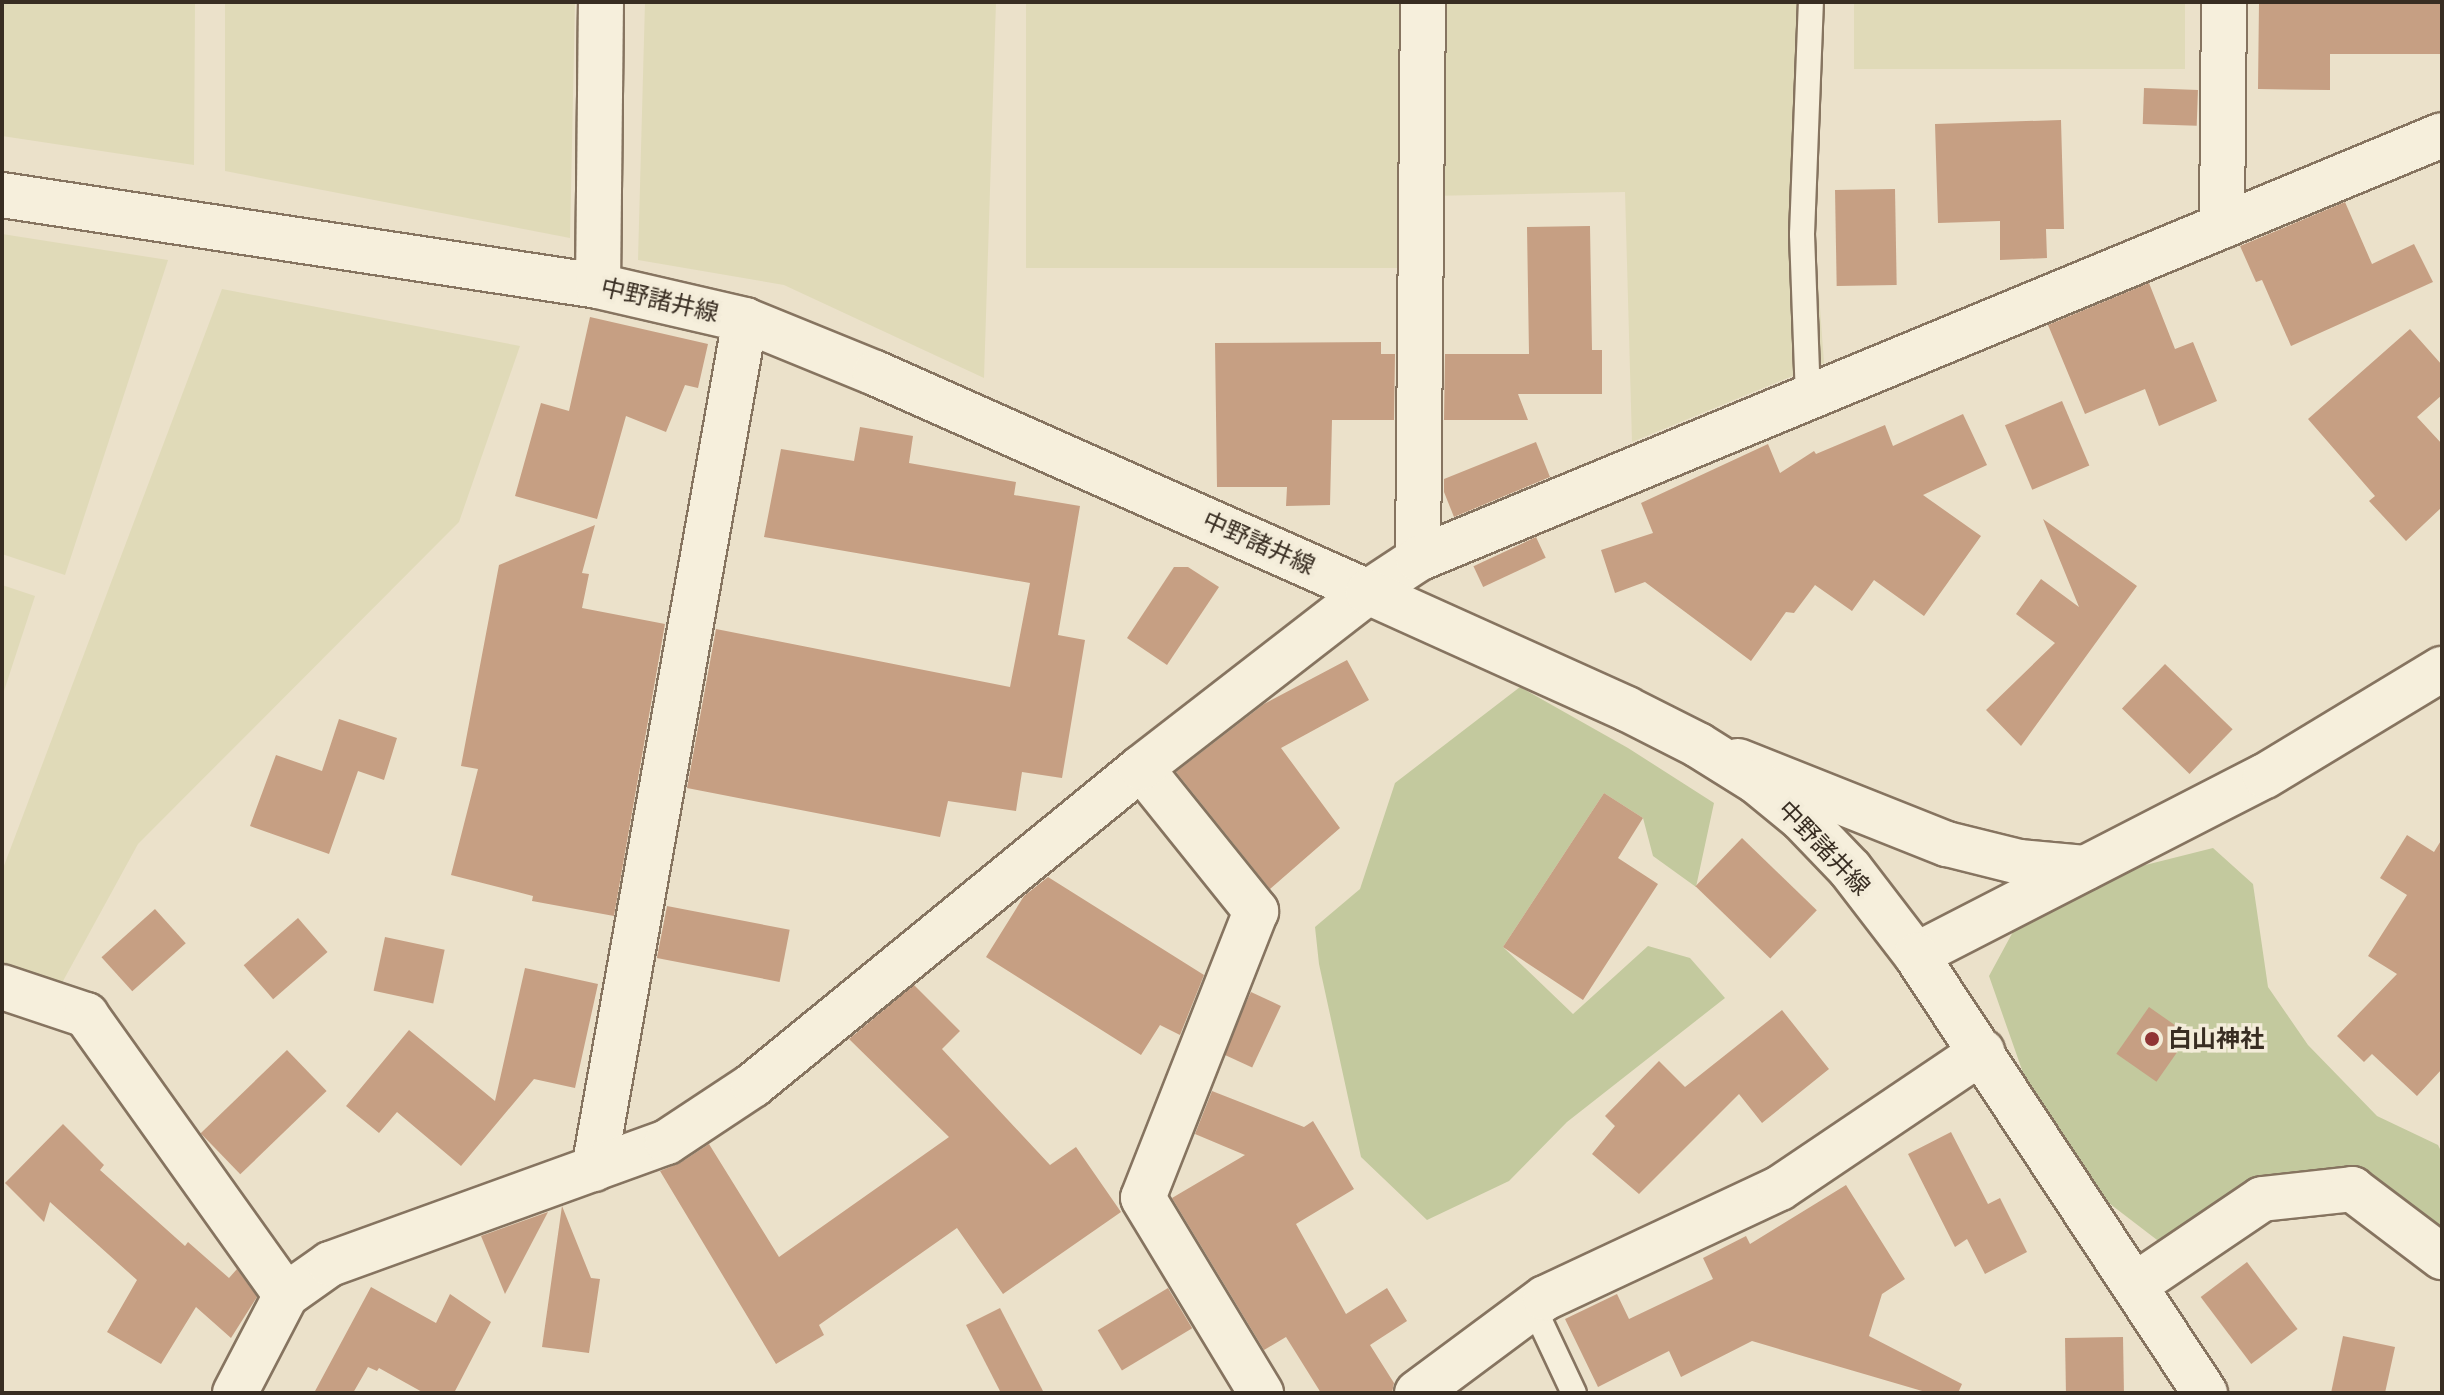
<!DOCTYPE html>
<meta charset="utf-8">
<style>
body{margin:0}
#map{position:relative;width:2444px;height:1395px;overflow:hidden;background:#ebe1ca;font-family:"Source Serif 4","Noto Sans JP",serif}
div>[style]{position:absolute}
.farmland>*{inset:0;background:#e0dab8;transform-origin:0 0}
.green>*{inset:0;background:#c3c99e}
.building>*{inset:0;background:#c69f83;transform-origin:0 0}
.roads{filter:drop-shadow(2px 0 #867460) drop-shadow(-2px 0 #867460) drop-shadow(0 2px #867460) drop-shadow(0 -2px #867460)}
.lane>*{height:24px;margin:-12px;padding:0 12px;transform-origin:12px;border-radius:12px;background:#f6efdc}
.street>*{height:44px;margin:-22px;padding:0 22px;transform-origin:22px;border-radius:22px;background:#f6efdc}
.secondary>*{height:44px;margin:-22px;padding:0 22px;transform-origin:22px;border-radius:22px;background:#f6efdc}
.dots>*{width:22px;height:22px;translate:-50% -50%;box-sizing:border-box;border:4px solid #f3ecd9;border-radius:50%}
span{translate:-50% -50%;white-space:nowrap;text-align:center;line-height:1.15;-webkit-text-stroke:7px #f3ecd9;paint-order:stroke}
.street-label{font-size:24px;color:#382d22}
.poi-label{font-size:24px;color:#382d22;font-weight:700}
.left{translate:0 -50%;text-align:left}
.frame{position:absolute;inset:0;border:4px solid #382d22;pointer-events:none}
</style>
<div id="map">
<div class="farmland">
<i style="clip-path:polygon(2px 2px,195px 2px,194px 165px,2px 136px)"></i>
<i style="clip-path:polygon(225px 2px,575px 2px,570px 238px,225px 171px)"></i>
<i style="clip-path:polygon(645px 2px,996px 2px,984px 378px,784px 285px,638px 260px)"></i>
<i style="clip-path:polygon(1436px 2px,1798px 2px,1824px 363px,1632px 442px,1625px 192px,1430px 196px)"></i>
<i style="left:1854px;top:2px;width:331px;height:67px"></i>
<i style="left:1026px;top:4px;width:392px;height:264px"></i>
<i style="clip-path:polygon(2px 234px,168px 260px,65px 575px,2px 554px)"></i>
<i style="clip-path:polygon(222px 289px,520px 346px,459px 522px,138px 844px,51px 1003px,2px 987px,2px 871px)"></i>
<i style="clip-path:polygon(2px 585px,35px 596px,2px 697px)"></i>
</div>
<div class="green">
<i style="clip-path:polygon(1520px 687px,1628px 748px,1714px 803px,1696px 887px,1653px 856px,1643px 818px,1604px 793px,1503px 947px,1573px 1014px,1648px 946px,1690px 958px,1725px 998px,1567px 1122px,1509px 1181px,1427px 1220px,1361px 1157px,1319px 964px,1315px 927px,1360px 889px,1395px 783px)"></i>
<i style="clip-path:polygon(2213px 848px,2253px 884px,2268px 987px,2308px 1045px,2377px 1116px,2438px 1145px,2442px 1153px,2442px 1257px,2352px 1189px,2262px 1199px,2178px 1256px,2054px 1161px,1989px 976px,2034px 893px)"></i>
</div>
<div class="building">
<i style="clip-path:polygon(2259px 2px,2442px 2px,2442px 54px,2330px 54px,2330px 90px,2258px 89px)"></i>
<i style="left:2144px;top:88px;width:54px;height:36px;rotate:2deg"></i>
<i style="clip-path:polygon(2061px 120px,2064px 229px,2046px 229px,2047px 258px,2000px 260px,2000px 221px,1938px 223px,1935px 124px)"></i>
<i style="left:1895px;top:189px;width:96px;height:60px;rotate:89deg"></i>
<i style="clip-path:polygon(2345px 202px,2372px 264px,2414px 244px,2433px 282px,2291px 346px,2262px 280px,2256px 282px,2240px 246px)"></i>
<i style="clip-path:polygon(1590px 226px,1592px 350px,1602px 350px,1602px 394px,1518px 394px,1528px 420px,1444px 420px,1445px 354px,1529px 354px,1527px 227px)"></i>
<i style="clip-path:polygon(2149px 283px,2175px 349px,2193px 342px,2217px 401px,2159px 426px,2145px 389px,2085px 414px,2048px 325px)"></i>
<i style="clip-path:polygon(590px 317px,708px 344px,698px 388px,685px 385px,666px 432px,626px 416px,597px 519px,515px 496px,541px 403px,569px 411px)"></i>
<i style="clip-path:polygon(2410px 329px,2442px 365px,2442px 395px,2417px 417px,2442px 444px,2442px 507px,2406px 541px,2369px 501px,2375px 496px,2308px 419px)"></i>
<i style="clip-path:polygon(1381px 342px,1381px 354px,1395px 354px,1394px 420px,1332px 420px,1330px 505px,1286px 506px,1287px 487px,1217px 487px,1215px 343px)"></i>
<i style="left:2062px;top:401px;width:70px;height:62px;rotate:67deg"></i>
<i style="clip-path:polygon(1963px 414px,1987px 465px,1923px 495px,1981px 536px,1924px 616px,1874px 580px,1852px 611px,1815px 585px,1794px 613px,1786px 612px,1751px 661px,1645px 582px,1615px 593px,1601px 550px,1653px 533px,1641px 503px,1768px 444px,1780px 473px,1814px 451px,1816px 454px,1885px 425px,1893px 446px)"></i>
<i style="clip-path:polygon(860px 427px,913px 436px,909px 463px,1016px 482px,1014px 495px,1080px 506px,1058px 635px,1085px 640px,1062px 778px,1022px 772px,1016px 811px,948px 801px,940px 837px,687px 788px,716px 629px,1010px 687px,1030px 583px,764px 537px,781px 449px,854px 461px)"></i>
<i style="clip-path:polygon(1536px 442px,1550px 477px,1454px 517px,1444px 492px,1444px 479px)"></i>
<i style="clip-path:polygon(2043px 519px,2137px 586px,2021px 746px,1986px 710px,2055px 643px,2016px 614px,2041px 579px,2079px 607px)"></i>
<i style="clip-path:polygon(595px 525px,582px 573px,589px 574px,582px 608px,665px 624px,614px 916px,532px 901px,533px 896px,451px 875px,478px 769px,461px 766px,499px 565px)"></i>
<i style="left:1536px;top:537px;width:23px;height:69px;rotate:65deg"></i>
<i style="clip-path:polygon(1174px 567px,1188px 567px,1219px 587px,1167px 665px,1127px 638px)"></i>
<i style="clip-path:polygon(1347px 660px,1369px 700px,1281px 748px,1340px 828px,1270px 889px,1176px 772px,1264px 704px)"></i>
<i style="left:2165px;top:664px;width:94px;height:62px;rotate:44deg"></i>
<i style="clip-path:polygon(339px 719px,397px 738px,384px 780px,358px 771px,329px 854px,250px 826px,276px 755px,322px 771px)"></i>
<i style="clip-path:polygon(1604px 793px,1643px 818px,1618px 858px,1658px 884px,1583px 1000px,1503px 947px)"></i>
<i style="clip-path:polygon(2407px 835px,2434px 852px,2442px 839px,2442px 1069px,2417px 1096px,2372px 1054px,2364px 1062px,2337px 1036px,2397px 974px,2368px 956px,2407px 895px,2380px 878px)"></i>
<i style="left:1742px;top:838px;width:104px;height:67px;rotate:44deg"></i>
<i style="clip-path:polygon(1048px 877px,1204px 975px,1180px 1035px,1160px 1025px,1141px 1055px,986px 957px,1024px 896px)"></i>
<i style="left:667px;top:906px;width:125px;height:53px;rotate:11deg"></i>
<i style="left:155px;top:909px;width:46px;height:72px;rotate:48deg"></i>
<i style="left:298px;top:918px;width:45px;height:72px;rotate:49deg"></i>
<i style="left:385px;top:937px;width:61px;height:55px;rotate:12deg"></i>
<i style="clip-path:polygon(525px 968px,598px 984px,575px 1088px,534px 1079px,461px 1166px,397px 1112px,379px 1133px,346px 1106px,409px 1030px,495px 1101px)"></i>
<i style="clip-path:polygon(914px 985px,960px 1031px,942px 1049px,1050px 1165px,1076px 1147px,1121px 1212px,1003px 1294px,957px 1228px,819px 1325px,824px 1335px,776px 1364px,660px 1171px,680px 1163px,709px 1144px,779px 1257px,949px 1137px,849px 1039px)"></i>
<i style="left:1251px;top:992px;width:33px;height:68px;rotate:25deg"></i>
<i style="left:2149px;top:1007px;width:49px;height:57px;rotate:35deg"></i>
<i style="clip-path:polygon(1782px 1010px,1829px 1069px,1762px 1123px,1739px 1094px,1639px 1194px,1592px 1154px,1615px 1126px,1605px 1116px,1659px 1061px,1685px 1087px)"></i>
<i style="left:287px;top:1050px;width:57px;height:120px;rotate:46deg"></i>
<i style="clip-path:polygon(1212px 1091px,1304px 1127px,1313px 1121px,1354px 1189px,1296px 1224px,1346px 1314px,1387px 1288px,1407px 1321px,1370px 1345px,1394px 1383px,1392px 1393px,1321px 1393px,1286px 1337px,1264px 1350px,1172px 1198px,1245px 1155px,1195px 1134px)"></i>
<i style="clip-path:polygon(63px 1124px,104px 1165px,100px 1170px,185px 1246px,188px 1242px,229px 1278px,237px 1269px,257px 1297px,231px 1338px,196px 1307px,161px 1364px,107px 1332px,137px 1280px,50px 1202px,44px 1222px,5px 1183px)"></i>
<i style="clip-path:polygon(1951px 1132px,1988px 1204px,2000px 1198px,2027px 1252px,1985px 1274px,1967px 1239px,1955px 1247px,1908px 1154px)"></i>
<i style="clip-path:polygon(1846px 1185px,1905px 1279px,1882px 1294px,1869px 1336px,1962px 1384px,1958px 1393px,1929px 1393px,1752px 1341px,1681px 1377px,1669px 1351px,1598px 1387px,1565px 1319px,1617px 1294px,1629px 1319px,1713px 1279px,1703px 1258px,1746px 1236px,1750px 1244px)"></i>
<i style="clip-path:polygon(562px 1206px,591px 1278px,600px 1279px,589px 1353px,542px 1347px)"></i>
<i style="clip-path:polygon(548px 1212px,505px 1294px,481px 1236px)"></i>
<i style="left:2247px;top:1262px;width:84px;height:58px;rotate:53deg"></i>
<i style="clip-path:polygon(371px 1287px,436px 1323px,450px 1294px,491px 1322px,454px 1393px,424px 1393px,379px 1368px,377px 1371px,368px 1367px,353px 1393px,314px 1393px)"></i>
<i style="left:1168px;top:1288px;width:47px;height:82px;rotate:59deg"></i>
<i style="clip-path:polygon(1000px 1308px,1044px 1393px,1001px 1393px,966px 1325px)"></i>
<i style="clip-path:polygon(2343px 1336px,2395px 1347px,2385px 1393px,2331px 1393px)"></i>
<i style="left:2123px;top:1337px;width:56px;height:58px;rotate:89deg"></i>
</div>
<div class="roads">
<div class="lane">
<i style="left:1808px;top:398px;width:164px;rotate:-92.1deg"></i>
<i style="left:1802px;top:234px;width:232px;rotate:-87.8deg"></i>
<i style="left:1533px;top:1306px;width:96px;rotate:64.8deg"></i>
</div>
<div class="street">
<i style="left:2222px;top:226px;width:224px;rotate:-89.5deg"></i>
<i style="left:1418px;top:559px;width:557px;rotate:-89.49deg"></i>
<i style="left:1738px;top:761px;width:225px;rotate:21.7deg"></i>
<i style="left:1947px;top:844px;width:74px;rotate:14deg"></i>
<i style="left:2019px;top:862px;width:66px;rotate:5.2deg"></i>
<i style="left:1141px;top:768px;width:184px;rotate:51.2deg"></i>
<i style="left:1256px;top:911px;width:308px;rotate:111.5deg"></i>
<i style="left:1143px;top:1198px;width:228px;rotate:58.8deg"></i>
<i style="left:1916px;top:955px;width:392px;rotate:-27.2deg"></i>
<i style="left:2265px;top:776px;width:207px;rotate:-31.2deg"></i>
<i style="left:2px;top:987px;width:89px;rotate:18.4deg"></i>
<i style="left:86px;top:1015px;width:344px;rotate:54.5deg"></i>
<i style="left:594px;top:1169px;width:862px;rotate:-79.92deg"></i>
<i style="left:2135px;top:1285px;width:153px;rotate:-34.1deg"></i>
<i style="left:2262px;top:1199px;width:91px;rotate:-6.3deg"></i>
<i style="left:2352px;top:1189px;width:113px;rotate:37.1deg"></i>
<i style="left:235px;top:1393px;width:110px;rotate:-62.5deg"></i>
<i style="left:286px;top:1295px;width:54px;rotate:-35.2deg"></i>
<i style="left:330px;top:1264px;width:358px;rotate:-19.9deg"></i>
<i style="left:667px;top:1142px;width:103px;rotate:-33.5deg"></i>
<i style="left:753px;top:1085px;width:501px;rotate:-39.25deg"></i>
<i style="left:1141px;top:768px;width:287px;rotate:-37.8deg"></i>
<i style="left:1368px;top:592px;width:60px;rotate:-33.4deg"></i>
<i style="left:1418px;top:559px;width:1108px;rotate:-22.49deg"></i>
<i style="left:1417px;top:1393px;width:159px;rotate:-36.6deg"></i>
<i style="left:1545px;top:1298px;width:259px;rotate:-25.1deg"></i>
<i style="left:1780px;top:1188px;width:244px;rotate:-34deg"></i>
</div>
<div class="secondary">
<i style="left:2px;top:195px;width:603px;rotate:8.68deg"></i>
<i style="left:598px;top:286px;width:151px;rotate:13deg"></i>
<i style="left:745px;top:320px;width:140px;rotate:22.2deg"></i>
<i style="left:875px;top:373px;width:539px;rotate:23.95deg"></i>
<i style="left:1368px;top:592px;width:284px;rotate:24.3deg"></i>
<i style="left:1627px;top:709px;width:80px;rotate:26.9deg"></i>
<i style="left:1698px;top:745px;width:70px;rotate:32.1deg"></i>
<i style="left:1757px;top:782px;width:58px;rotate:39.4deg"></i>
<i style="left:1802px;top:819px;width:69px;rotate:46.2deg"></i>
<i style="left:1850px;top:869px;width:108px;rotate:52.5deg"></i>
<i style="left:1916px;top:955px;width:525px;rotate:56.58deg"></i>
<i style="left:598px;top:286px;width:284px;rotate:-89.4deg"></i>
</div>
</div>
<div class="dots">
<i style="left:2152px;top:1039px;background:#903535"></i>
</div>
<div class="street-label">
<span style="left:660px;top:300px;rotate:13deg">中野諸井線</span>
<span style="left:1259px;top:543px;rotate:24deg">中野諸井線</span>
<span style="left:1824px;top:848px;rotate:46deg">中野諸井線</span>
</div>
<div class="poi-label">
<span class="left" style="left:2168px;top:1039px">白山神社</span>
</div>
<div class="frame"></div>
</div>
